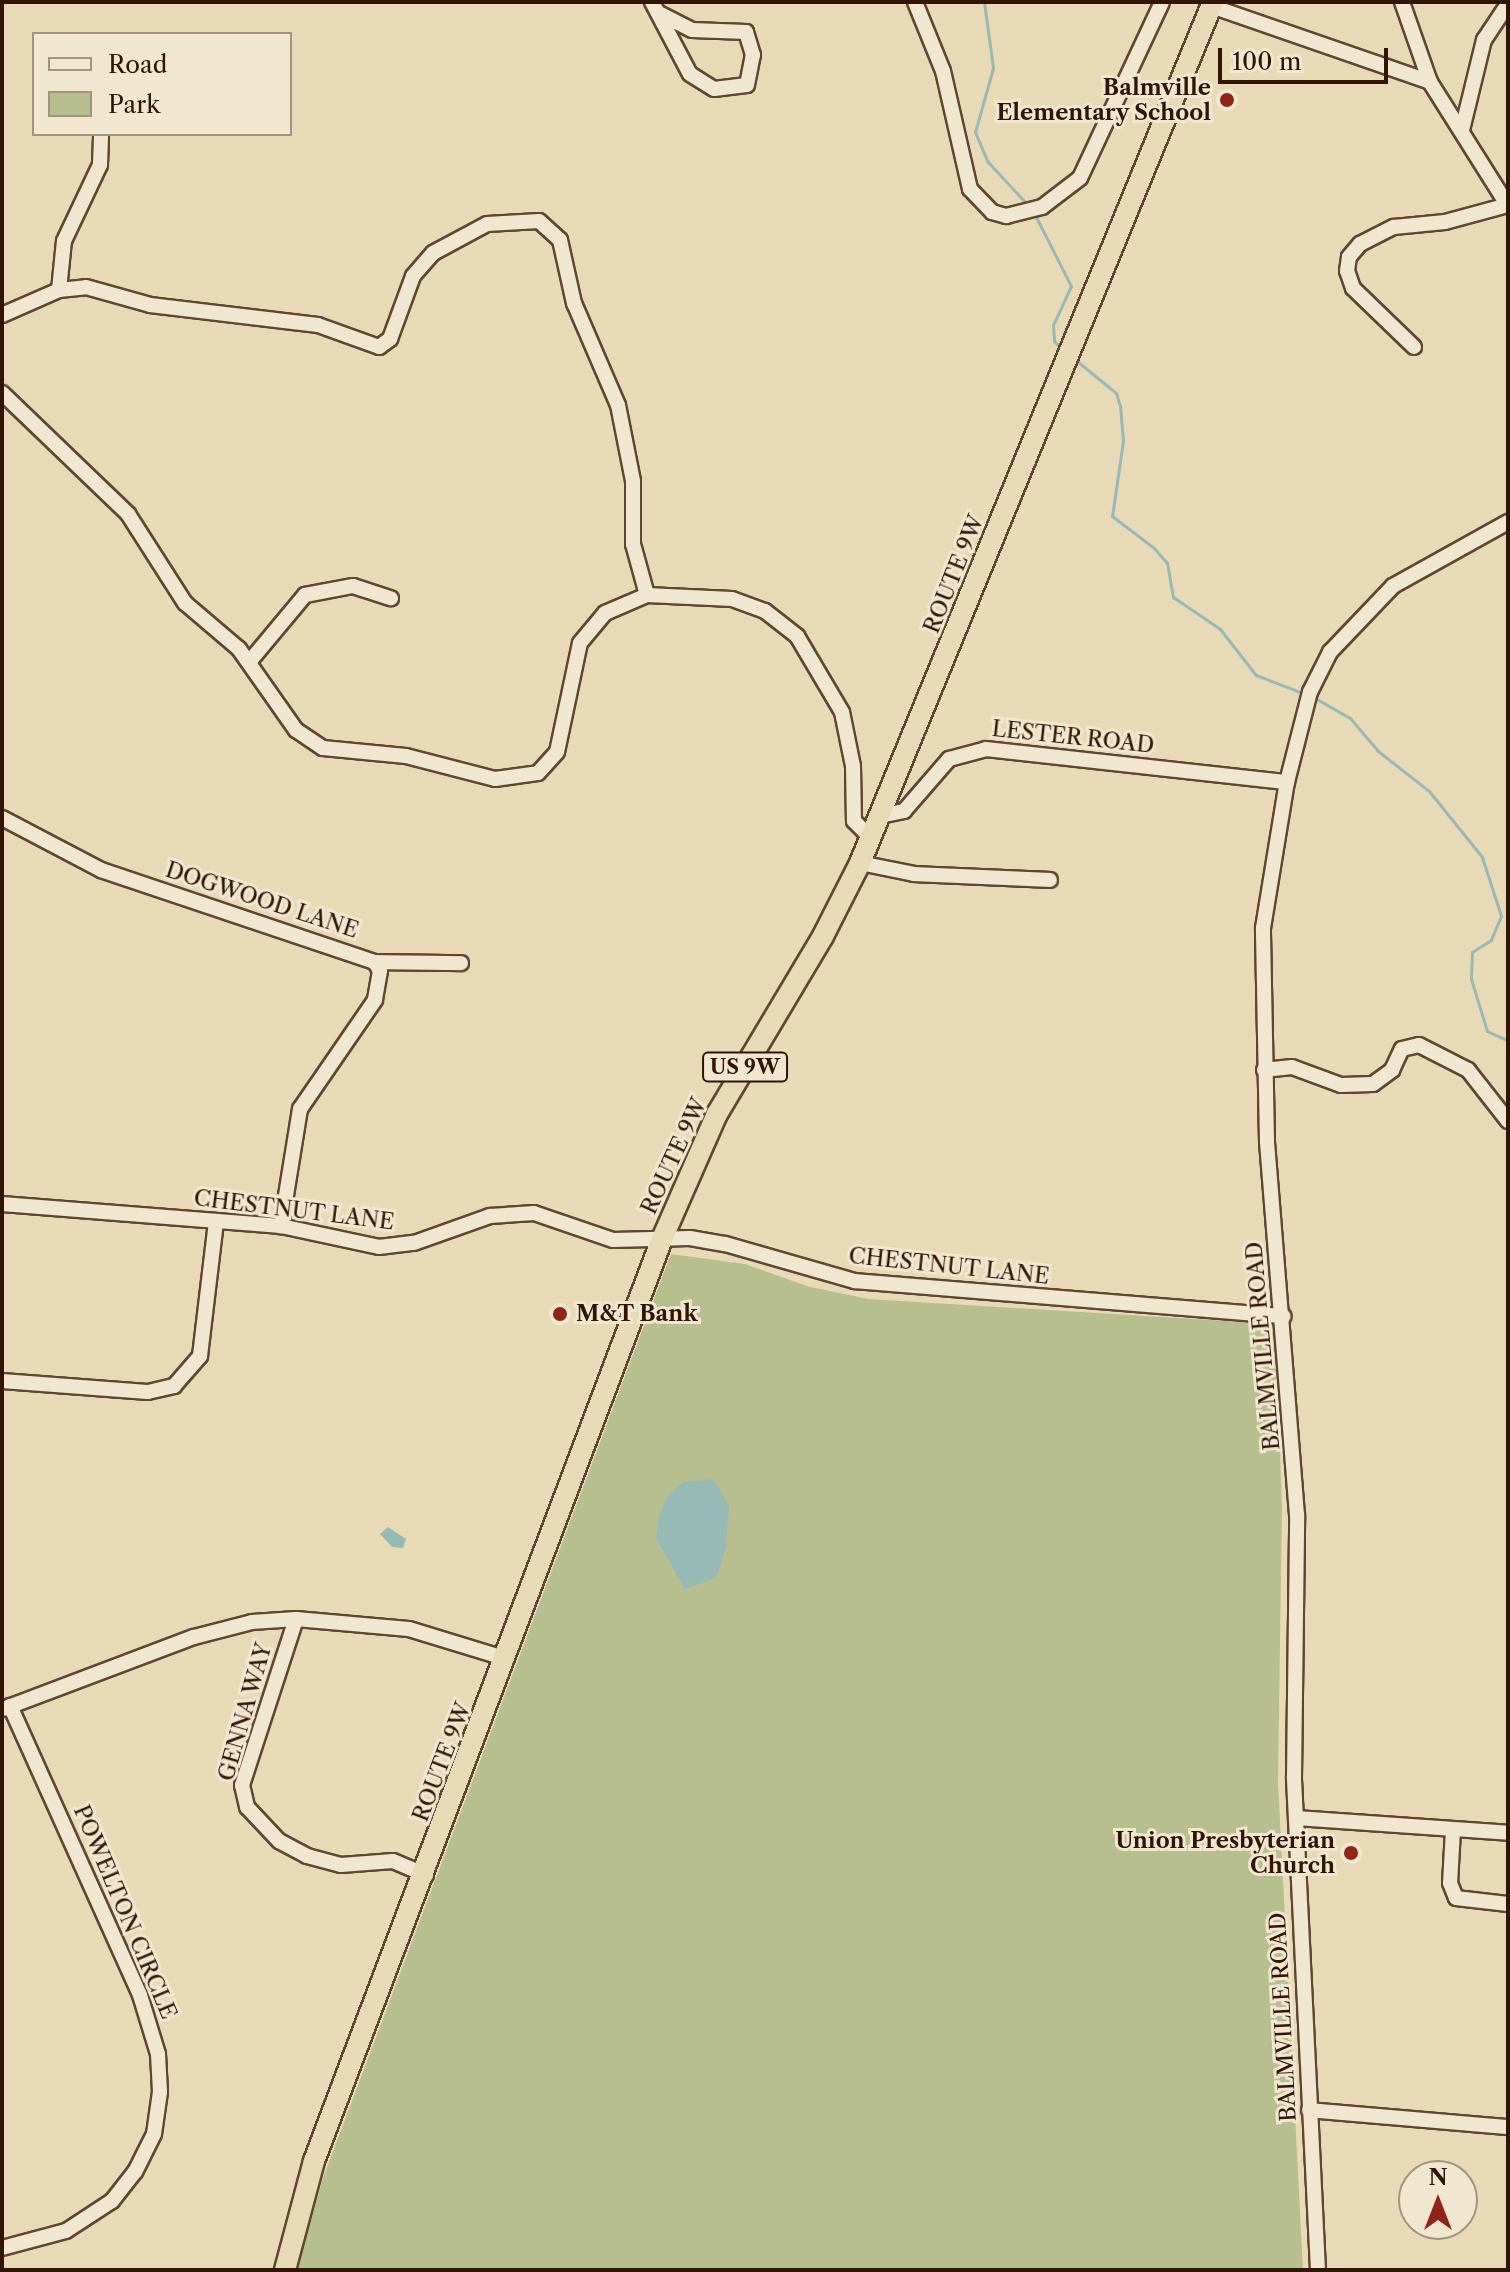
<!DOCTYPE html>
<style>
body{margin:0}
#map{position:relative;width:1510px;height:2272px;overflow:hidden;background:#e9dab7;font-family:"Libre Caslon Text",serif}
div>[style]{position:absolute}
.green>*{inset:0;background:#b8bf8e}
.water>*{inset:0;background:#98bab4}
.stream>*{height:3px;margin:-1.5px;padding:0 1.5px;transform-origin:1.5px;border-radius:1.5px;background:#98bab4}
.roads{filter:drop-shadow(2px 0 #5f4631) drop-shadow(-2px 0 #5f4631) drop-shadow(0 2px #5f4631) drop-shadow(0 -2px #5f4631)}
.minor>*{height:14px;margin:-7px;padding:0 7px;transform-origin:7px;border-radius:7px;background:#f1e7d0}
.highway>*{height:20px;margin:-10px;padding:0 10px;transform-origin:10px;border-radius:10px;background:#e9dab7}
.dots>*{width:22px;height:22px;translate:-50% -50%;box-sizing:border-box;border:4px solid #f1e7d0;border-radius:50%}
span{translate:-50% -50%;white-space:nowrap;text-align:center;line-height:1.15;-webkit-text-stroke:6px #f1e7d0;paint-order:stroke}
.shield-label span{padding:2px 6px;background:#f1e7d0;border:2px solid;border-radius:6px;-webkit-text-stroke-width:0}
.shield-label{font-size:20px;color:#311404;font-weight:700}
.poi-label{font-size:22px;color:#311404;font-weight:700}
.right{translate:-100% -50%;text-align:right}
.left{translate:0 -50%;text-align:left}
.street-label{font-size:22px;color:#311404}
.frame{position:absolute;inset:0;border:4px solid #311404;pointer-events:none}
.legend{position:absolute;left:32px;top:32px;width:260px;height:104px;box-sizing:border-box;background:#f1e7d0;border:2px solid #a4937e;margin:0;padding:10px 14px;list-style:none;font-size:24px;color:#311404}
.legend li{display:flex;align-items:center;gap:16px;height:40px}
.legend b{width:40px;border:2px solid #a4937e}
.north{position:absolute;left:1398px;top:2160px;width:80px;height:80px;box-sizing:border-box;background:#f1e7d0;border:2px solid #a4937e;border-radius:50%;rotate:0deg;font-size:22px;font-weight:700;line-height:32px;text-align:center;color:#311404}
.north::after{content:'';display:block;margin:auto;width:28px;height:36px;background:#8f2418;clip-path:polygon(50% 0,100% 100%,50% 72%,0 100%)}
.scale{position:absolute;left:1218px;top:48px;width:170px;height:36px;box-sizing:border-box;border:4px solid #311404;border-top:0;padding-left:10px;font-size:24px;line-height:28px;white-space:nowrap;color:#311404;-webkit-text-stroke:6px #f1e7d0;paint-order:stroke}
</style>
<div id="map">
<div class="green">
<i style="clip-path:polygon(671px 1254px,745px 1264px,810px 1287px,869px 1299px,1275px 1324px,1282px 1505px,1278px 1782px,1303px 2270px,297px 2270px,323px 2178px)"></i>
</div>
<div class="water">
<i style="clip-path:polygon(713px 1479px,729px 1505px,726px 1548px,716px 1578px,685px 1589px,656px 1539px,659px 1517px,668px 1495px,683px 1482px)"></i>
<i style="clip-path:polygon(388px 1527px,406px 1539px,403px 1548px,392px 1547px,380px 1534px)"></i>
</div>
<div class="stream">
<i style="left:984px;top:2px;width:67px;rotate:82.2deg"></i>
<i style="left:993px;top:68px;width:66px;rotate:105.7deg"></i>
<i style="left:975px;top:132px;width:33px;rotate:67deg"></i>
<i style="left:988px;top:162px;width:54px;rotate:47.2deg"></i>
<i style="left:1035px;top:215px;width:80px;rotate:63.1deg"></i>
<i style="left:1071px;top:286px;width:43px;rotate:114.8deg"></i>
<i style="left:1053px;top:325px;width:16px;rotate:86deg"></i>
<i style="left:1054px;top:341px;width:8px;rotate:45deg"></i>
<i style="left:1077px;top:361px;width:50px;rotate:39.4deg"></i>
<i style="left:1116px;top:393px;width:14px;rotate:73deg"></i>
<i style="left:1120px;top:406px;width:35px;rotate:85deg"></i>
<i style="left:1123px;top:441px;width:76px;rotate:98.3deg"></i>
<i style="left:1112px;top:516px;width:53px;rotate:37.3deg"></i>
<i style="left:1154px;top:548px;width:20px;rotate:49deg"></i>
<i style="left:1167px;top:563px;width:35px;rotate:80deg"></i>
<i style="left:1173px;top:597px;width:57px;rotate:34.2deg"></i>
<i style="left:1220px;top:629px;width:58px;rotate:52deg"></i>
<i style="left:1256px;top:675px;width:53px;rotate:21.2deg"></i>
<i style="left:1313px;top:697px;width:43px;rotate:29.6deg"></i>
<i style="left:1350px;top:718px;width:43px;rotate:49.7deg"></i>
<i style="left:1378px;top:751px;width:65px;rotate:38.1deg"></i>
<i style="left:1429px;top:791px;width:85px;rotate:51.2deg"></i>
<i style="left:1482px;top:857px;width:62px;rotate:72.1deg"></i>
<i style="left:1501px;top:916px;width:26px;rotate:113deg"></i>
<i style="left:1491px;top:940px;width:22px;rotate:148deg"></i>
<i style="left:1472px;top:952px;width:27px;rotate:92deg"></i>
<i style="left:1471px;top:979px;width:54px;rotate:72.9deg"></i>
<i style="left:1487px;top:1031px;width:23px;rotate:25deg"></i>
</div>
<div class="roads">
<div class="minor">
<i style="left:652px;top:2px;width:81px;rotate:62.2deg"></i>
<i style="left:690px;top:74px;width:28px;rotate:32deg"></i>
<i style="left:714px;top:89px;width:33px;rotate:-7deg"></i>
<i style="left:747px;top:85px;width:31px;rotate:-79deg"></i>
<i style="left:753px;top:55px;width:24px;rotate:-107deg"></i>
<i style="left:746px;top:32px;width:54px;rotate:-177.9deg"></i>
<i style="left:692px;top:30px;width:38px;rotate:-153deg"></i>
<i style="left:915px;top:2px;width:74px;rotate:67.9deg"></i>
<i style="left:943px;top:71px;width:121px;rotate:77.1deg"></i>
<i style="left:970px;top:189px;width:32px;rotate:46deg"></i>
<i style="left:992px;top:212px;width:15px;rotate:16deg"></i>
<i style="left:1006px;top:216px;width:37px;rotate:-14deg"></i>
<i style="left:1042px;top:207px;width:48px;rotate:-37.3deg"></i>
<i style="left:1080px;top:178px;width:194px;rotate:-65deg"></i>
<i style="left:1402px;top:2px;width:85px;rotate:70.7deg"></i>
<i style="left:1430px;top:82px;width:146px;rotate:57.8deg"></i>
<i style="left:1211px;top:6px;width:232px;rotate:19.1deg"></i>
<i style="left:1462px;top:130px;width:93px;rotate:-76.3deg"></i>
<i style="left:1484px;top:40px;width:43px;rotate:-56.3deg"></i>
<i style="left:59px;top:290px;width:49px;rotate:-84.2deg"></i>
<i style="left:64px;top:241px;width:84px;rotate:-64.7deg"></i>
<i style="left:100px;top:165px;width:31px;rotate:-88deg"></i>
<i style="left:2px;top:315px;width:62px;rotate:-23.7deg"></i>
<i style="left:59px;top:290px;width:27px;rotate:-6deg"></i>
<i style="left:86px;top:287px;width:66px;rotate:15.7deg"></i>
<i style="left:150px;top:305px;width:169px;rotate:6.8deg"></i>
<i style="left:318px;top:325px;width:65px;rotate:19.8deg"></i>
<i style="left:379px;top:347px;width:14px;rotate:-36deg"></i>
<i style="left:390px;top:339px;width:67px;rotate:-69.9deg"></i>
<i style="left:413px;top:276px;width:30px;rotate:-49deg"></i>
<i style="left:433px;top:253px;width:61px;rotate:-28.2deg"></i>
<i style="left:487px;top:224px;width:52px;rotate:-3.3deg"></i>
<i style="left:539px;top:221px;width:28px;rotate:42deg"></i>
<i style="left:560px;top:240px;width:65px;rotate:77.5deg"></i>
<i style="left:574px;top:303px;width:111px;rotate:66.7deg"></i>
<i style="left:618px;top:405px;width:77px;rotate:78.8deg"></i>
<i style="left:633px;top:481px;width:63px;rotate:90deg"></i>
<i style="left:633px;top:544px;width:53px;rotate:74.6deg"></i>
<i style="left:647px;top:595px;width:85px;rotate:2.7deg"></i>
<i style="left:732px;top:599px;width:35px;rotate:20deg"></i>
<i style="left:765px;top:611px;width:41px;rotate:38deg"></i>
<i style="left:797px;top:636px;width:88px;rotate:59.4deg"></i>
<i style="left:842px;top:712px;width:55px;rotate:78.5deg"></i>
<i style="left:853px;top:766px;width:55px;rotate:89deg"></i>
<i style="left:854px;top:821px;width:23px;rotate:45deg"></i>
<i style="left:1414px;top:347px;width:85px;rotate:-136deg"></i>
<i style="left:1353px;top:288px;width:18px;rotate:-109deg"></i>
<i style="left:1347px;top:271px;width:14px;rotate:-82deg"></i>
<i style="left:1349px;top:257px;width:17px;rotate:-50deg"></i>
<i style="left:1360px;top:244px;width:38px;rotate:-27deg"></i>
<i style="left:1394px;top:227px;width:51px;rotate:-5.6deg"></i>
<i style="left:1445px;top:222px;width:65px;rotate:-15.1deg"></i>
<i style="left:2px;top:393px;width:175px;rotate:43.8deg"></i>
<i style="left:128px;top:514px;width:106px;rotate:57.4deg"></i>
<i style="left:185px;top:603px;width:71px;rotate:40.4deg"></i>
<i style="left:239px;top:649px;width:99px;rotate:54.9deg"></i>
<i style="left:296px;top:730px;width:32px;rotate:34deg"></i>
<i style="left:323px;top:748px;width:83px;rotate:5.5deg"></i>
<i style="left:406px;top:756px;width:92px;rotate:14.5deg"></i>
<i style="left:495px;top:779px;width:43px;rotate:-7.9deg"></i>
<i style="left:538px;top:773px;width:28px;rotate:-48deg"></i>
<i style="left:557px;top:752px;width:111px;rotate:-78.1deg"></i>
<i style="left:580px;top:643px;width:39px;rotate:-50deg"></i>
<i style="left:605px;top:613px;width:46px;rotate:-23.2deg"></i>
<i style="left:250px;top:661px;width:86px;rotate:-50.2deg"></i>
<i style="left:305px;top:595px;width:49px;rotate:-10.6deg"></i>
<i style="left:353px;top:586px;width:40px;rotate:18deg"></i>
<i style="left:880px;top:816px;width:25px;rotate:-12deg"></i>
<i style="left:904px;top:811px;width:69px;rotate:-49.1deg"></i>
<i style="left:949px;top:759px;width:38px;rotate:-15deg"></i>
<i style="left:986px;top:749px;width:303px;rotate:6.3deg"></i>
<i style="left:2px;top:818px;width:112px;rotate:27.7deg"></i>
<i style="left:101px;top:870px;width:289px;rotate:18.6deg"></i>
<i style="left:375px;top:962px;width:10px;rotate:61deg"></i>
<i style="left:380px;top:971px;width:29px;rotate:100deg"></i>
<i style="left:375px;top:1000px;width:132px;rotate:124.5deg"></i>
<i style="left:300px;top:1109px;width:119px;rotate:99.2deg"></i>
<i style="left:860px;top:863px;width:55px;rotate:11.5deg"></i>
<i style="left:914px;top:874px;width:136px;rotate:2.5deg"></i>
<i style="left:375px;top:962px;width:86px;rotate:0.7deg"></i>
<i style="left:1264px;top:1070px;width:28px;rotate:-6deg"></i>
<i style="left:1292px;top:1067px;width:52px;rotate:20.2deg"></i>
<i style="left:1341px;top:1085px;width:32px;rotate:-2deg"></i>
<i style="left:1373px;top:1084px;width:24px;rotate:-36deg"></i>
<i style="left:1392px;top:1070px;width:23px;rotate:-65deg"></i>
<i style="left:1402px;top:1049px;width:17px;rotate:-13deg"></i>
<i style="left:1419px;top:1045px;width:55px;rotate:27deg"></i>
<i style="left:1468px;top:1070px;width:65px;rotate:51.9deg"></i>
<i style="left:2px;top:1204px;width:280px;rotate:4.5deg"></i>
<i style="left:281px;top:1226px;width:100px;rotate:12.1deg"></i>
<i style="left:379px;top:1247px;width:35px;rotate:-7deg"></i>
<i style="left:414px;top:1243px;width:81px;rotate:-19.6deg"></i>
<i style="left:490px;top:1216px;width:44px;rotate:-3.9deg"></i>
<i style="left:534px;top:1213px;width:83px;rotate:18.9deg"></i>
<i style="left:613px;top:1240px;width:77px;rotate:-1.5deg"></i>
<i style="left:690px;top:1238px;width:36px;rotate:10deg"></i>
<i style="left:725px;top:1244px;width:135px;rotate:15.9deg"></i>
<i style="left:855px;top:1281px;width:430px;rotate:4.7deg"></i>
<i style="left:2px;top:1381px;width:146px;rotate:4.3deg"></i>
<i style="left:148px;top:1392px;width:27px;rotate:-13deg"></i>
<i style="left:174px;top:1386px;width:40px;rotate:-49deg"></i>
<i style="left:200px;top:1356px;width:136px;rotate:-83.2deg"></i>
<i style="left:296px;top:1619px;width:175px;rotate:108deg"></i>
<i style="left:242px;top:1785px;width:23px;rotate:77deg"></i>
<i style="left:247px;top:1807px;width:47px;rotate:46.7deg"></i>
<i style="left:279px;top:1841px;width:32px;rotate:28deg"></i>
<i style="left:307px;top:1856px;width:35px;rotate:15deg"></i>
<i style="left:341px;top:1865px;width:52px;rotate:-4.4deg"></i>
<i style="left:393px;top:1861px;width:36px;rotate:23deg"></i>
<i style="left:3px;top:1709px;width:204px;rotate:-20.7deg"></i>
<i style="left:194px;top:1637px;width:60px;rotate:-14.5deg"></i>
<i style="left:252px;top:1622px;width:44px;rotate:-3.9deg"></i>
<i style="left:296px;top:1619px;width:113px;rotate:5.1deg"></i>
<i style="left:409px;top:1629px;width:102px;rotate:17deg"></i>
<i style="left:1296px;top:1818px;width:213px;rotate:4deg"></i>
<i style="left:1453px;top:1830px;width:53px;rotate:93.2deg"></i>
<i style="left:1450px;top:1883px;width:16px;rotate:68deg"></i>
<i style="left:1456px;top:1898px;width:52px;rotate:6.6deg"></i>
<i style="left:1309px;top:2110px;width:200px;rotate:4.9deg"></i>
<i style="left:2px;top:2248px;width:66px;rotate:-14.9deg"></i>
<i style="left:66px;top:2231px;width:55px;rotate:-33.1deg"></i>
<i style="left:112px;top:2201px;width:37px;rotate:-52deg"></i>
<i style="left:135px;top:2172px;width:42px;rotate:-63.4deg"></i>
<i style="left:154px;top:2134px;width:42px;rotate:-81.9deg"></i>
<i style="left:160px;top:2092px;width:38px;rotate:-93deg"></i>
<i style="left:158px;top:2054px;width:62px;rotate:-107deg"></i>
<i style="left:140px;top:1995px;width:317px;rotate:-114.2deg"></i>
<i style="left:1318px;top:2270px;width:494px;rotate:-92.8deg"></i>
<i style="left:1294px;top:1777px;width:262px;rotate:-89.3deg"></i>
<i style="left:1297px;top:1515px;width:375px;rotate:-94.6deg"></i>
<i style="left:1267px;top:1141px;width:213px;rotate:-91.1deg"></i>
<i style="left:1263px;top:928px;width:148px;rotate:-80.7deg"></i>
<i style="left:1287px;top:782px;width:93px;rotate:-75.7deg"></i>
<i style="left:1310px;top:692px;width:45px;rotate:-63.4deg"></i>
<i style="left:1330px;top:652px;width:91px;rotate:-46.3deg"></i>
<i style="left:1393px;top:586px;width:132px;rotate:-29.1deg"></i>
</div>
<div class="highway">
<i style="left:285px;top:2270px;width:113px;rotate:-75.1deg"></i>
<i style="left:314px;top:2161px;width:985px;rotate:-69.32deg"></i>
<i style="left:662px;top:1239px;width:137px;rotate:-66.3deg"></i>
<i style="left:717px;top:1114px;width:207px;rotate:-59.2deg"></i>
<i style="left:823px;top:936px;width:82px;rotate:-63.1deg"></i>
<i style="left:860px;top:863px;width:931px;rotate:-67.71deg"></i>
</div>
</div>
<div class="dots">
<i style="left:1227px;top:100px;background:#8f2418"></i>
<i style="left:560px;top:1314px;background:#8f2418"></i>
<i style="left:1351px;top:1853px;background:#8f2418"></i>
</div>
<div class="shield-label">
<span style="left:745px;top:1067px">US 9W</span>
</div>
<div class="poi-label">
<span class="right" style="left:1211px;top:100px">Balmville<br>Elementary School</span>
<span class="left" style="left:576px;top:1314px">M&amp;T Bank</span>
<span class="right" style="left:1335px;top:1853px">Union Presbyterian<br>Church</span>
</div>
<div class="street-label">
<span style="left:954px;top:574px;rotate:-68deg">ROUTE 9W</span>
<span style="left:1073px;top:737px;rotate:6deg">LESTER ROAD</span>
<span style="left:262px;top:900px;rotate:18deg">DOGWOOD LANE</span>
<span style="left:674px;top:1156px;rotate:-65deg">ROUTE 9W</span>
<span style="left:294px;top:1210px;rotate:7deg">CHESTNUT LANE</span>
<span style="left:949px;top:1266px;rotate:6deg">CHESTNUT LANE</span>
<span style="left:1263px;top:1346px;rotate:-95deg">BALMVILLE ROAD</span>
<span style="left:245px;top:1712px;rotate:-74deg">GENNA WAY</span>
<span style="left:442px;top:1762px;rotate:-69deg">ROUTE 9W</span>
<span style="left:125px;top:1912px;rotate:67deg">POWELTON CIRCLE</span>
<span style="left:1283px;top:2017px;rotate:-93deg">BALMVILLE ROAD</span>
</div>
<div class="frame"></div>
<ul class="legend">
<li><b style="height:10px;background:#f1e7d0"></b>Road</li>
<li><b style="height:22px;background:#b8bf8e"></b>Park</li>
</ul>
<div class="north">N</div>
<div class="scale">100 m</div>
</div>
